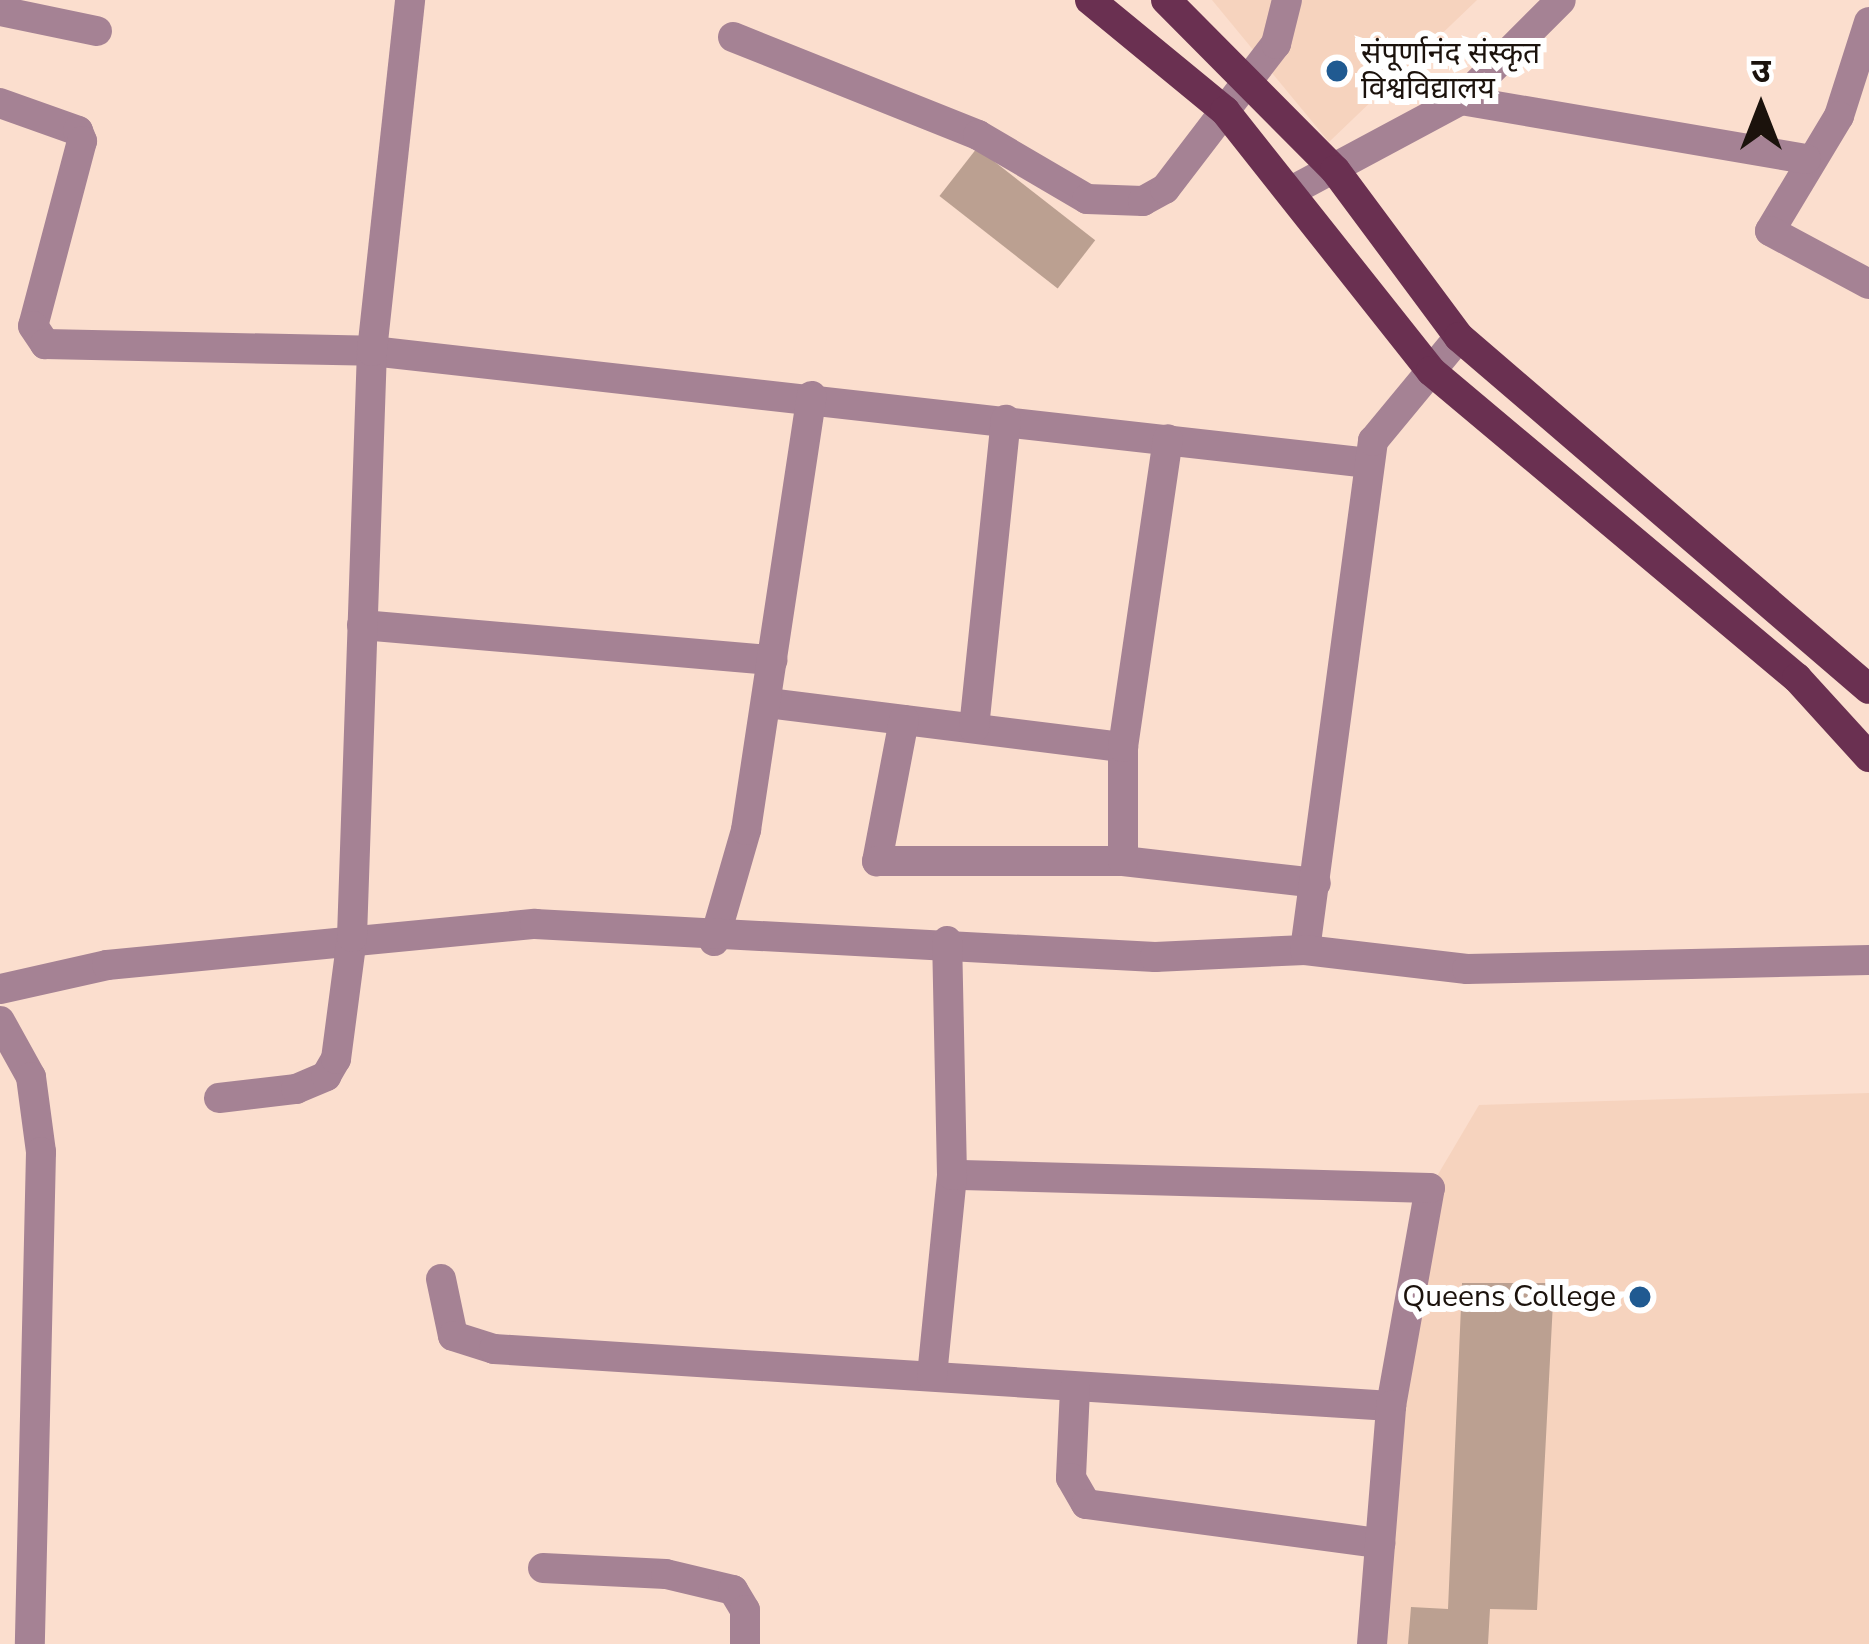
<!DOCTYPE html>
<meta charset="utf-8">
<style>
body{margin:0}
#map{position:relative;width:1869px;height:1644px;overflow:hidden;background:#fbdece;font-family:"Nunito Sans","Noto Sans Devanagari",sans-serif}
div>[style]{position:absolute}
.built>*{inset:0;background:#f6d3be}
.building>*{inset:0;background:#bba091;transform-origin:0 0}
.minor>*{height:30px;margin:-15px;padding:0 15px;transform-origin:15px;border-radius:15px;background:#a58294}
.major>*{height:30px;margin:-15px;padding:0 15px;transform-origin:15px;border-radius:15px;background:#6a3051}
.dots>*{width:33px;height:33px;translate:-50% -50%;box-sizing:border-box;border:6px solid #fff;border-radius:50%}
span{translate:-50% -50%;white-space:nowrap;text-align:center;line-height:1.15;-webkit-text-stroke:12px #fff;paint-order:stroke}
.poi-label{font-size:30px;color:#1b120c}
.left{translate:0 -50%;text-align:left}
.right{translate:-100% -50%;text-align:right}
.north{position:absolute;left:1701px;top:48px;width:120px;height:120px;-webkit-text-stroke:9px #fff;paint-order:stroke;rotate:0deg;font-size:33px;font-weight:700;line-height:48px;text-align:center;color:#1b120c}
.north::after{content:'';display:block;margin:auto;width:42px;height:54px;background:#1b120c;clip-path:polygon(50% 0,100% 100%,50% 72%,0 100%)}
</style>
<div id="map">
<div class="built">
<i style="clip-path:polygon(1212px 0,1477px 0,1329px 142px)"></i>
<i style="clip-path:polygon(1869px 1093px,1869px 1644px,1372px 1644px,1430px 1188px,1479px 1105px)"></i>
</div>
<div class="building">
<i style="left:977px;top:148px;width:150px;height:61px;rotate:38deg"></i>
<i style="clip-path:polygon(1462px 1283px,1554px 1283px,1537px 1610px,1490px 1609px,1488px 1644px,1408px 1644px,1411px 1607px,1448px 1609px)"></i>
</div>
<div class="minor">
<i style="left:0;top:11px;width:99px;rotate:11.7deg"></i>
<i style="left:1869px;top:22px;width:99px;rotate:107.7deg"></i>
<i style="left:1839px;top:116px;width:134px;rotate:121deg"></i>
<i style="left:1770px;top:231px;width:112px;rotate:28.2deg"></i>
<i style="left:733px;top:37px;width:264px;rotate:21.8deg"></i>
<i style="left:978px;top:135px;width:126px;rotate:30.4deg"></i>
<i style="left:1087px;top:199px;width:56px;rotate:2deg"></i>
<i style="left:1143px;top:201px;width:25px;rotate:-29deg"></i>
<i style="left:1165px;top:189px;width:183px;rotate:-52.6deg"></i>
<i style="left:1276px;top:44px;width:45px;rotate:-76deg"></i>
<i style="left:1461px;top:100px;width:350px;rotate:9.7deg"></i>
<i style="left:0;top:103px;width:83px;rotate:19.7deg"></i>
<i style="left:78px;top:131px;width:11px;rotate:68deg"></i>
<i style="left:82px;top:141px;width:191px;rotate:104.8deg"></i>
<i style="left:33px;top:326px;width:22px;rotate:56deg"></i>
<i style="left:45px;top:344px;width:327px;rotate:1.2deg"></i>
<i style="left:372px;top:351px;width:1003px;rotate:6.41deg"></i>
<i style="left:1293px;top:190px;width:191px;rotate:-28.2deg"></i>
<i style="left:1461px;top:100px;width:141px;rotate:-45deg"></i>
<i style="left:362px;top:625px;width:412px;rotate:4.9deg"></i>
<i style="left:768px;top:703px;width:358px;rotate:7.1deg"></i>
<i style="left:904px;top:720px;width:144px;rotate:100.8deg"></i>
<i style="left:877px;top:861px;width:246px"></i>
<i style="left:1123px;top:861px;width:194px;rotate:6.5deg"></i>
<i style="left:974px;top:728px;width:310px;rotate:-84.1deg"></i>
<i style="left:1123px;top:861px;width:114px;rotate:-90deg"></i>
<i style="left:1123px;top:747px;width:311px;rotate:-81.7deg"></i>
<i style="left:714px;top:941px;width:116px;rotate:-73.9deg"></i>
<i style="left:746px;top:830px;width:439px;rotate:-81.4deg"></i>
<i style="left:1305px;top:950px;width:514px;rotate:-82.39deg"></i>
<i style="left:1373px;top:441px;width:135px;rotate:-50.4deg"></i>
<i style="left:0;top:989px;width:110px;rotate:-12.6deg"></i>
<i style="left:107px;top:965px;width:430px;rotate:-5.5deg"></i>
<i style="left:535px;top:924px;width:621px;rotate:3.05deg"></i>
<i style="left:1155px;top:957px;width:150px;rotate:-2.7deg"></i>
<i style="left:1305px;top:950px;width:163px;rotate:6.7deg"></i>
<i style="left:1467px;top:969px;width:402px;rotate:-1.3deg"></i>
<i style="left:0;top:1021px;width:64px;rotate:61deg"></i>
<i style="left:31px;top:1077px;width:76px;rotate:82.4deg"></i>
<i style="left:41px;top:1152px;width:492px;rotate:91.3deg"></i>
<i style="left:219px;top:1098px;width:78px;rotate:-6.7deg"></i>
<i style="left:296px;top:1089px;width:33px;rotate:-23deg"></i>
<i style="left:326px;top:1076px;width:20px;rotate:-60deg"></i>
<i style="left:336px;top:1059px;width:123px;rotate:-82.5deg"></i>
<i style="left:352px;top:937px;width:586px;rotate:-88.05deg"></i>
<i style="left:372px;top:351px;width:353px;rotate:-83.8deg"></i>
<i style="left:441px;top:1279px;width:58px;rotate:78.1deg"></i>
<i style="left:453px;top:1336px;width:43px;rotate:17.6deg"></i>
<i style="left:494px;top:1349px;width:899px;rotate:3.64deg"></i>
<i style="left:1391px;top:1406px;width:221px;rotate:-79.9deg"></i>
<i style="left:1430px;top:1188px;width:478px;rotate:-178.4deg"></i>
<i style="left:932px;top:1376px;width:202px;rotate:-84.3deg"></i>
<i style="left:952px;top:1175px;width:234px;rotate:-91.2deg"></i>
<i style="left:1075px;top:1389px;width:89px;rotate:92.6deg"></i>
<i style="left:1071px;top:1478px;width:30px;rotate:60deg"></i>
<i style="left:1086px;top:1504px;width:297px;rotate:7.6deg"></i>
<i style="left:543px;top:1568px;width:123px;rotate:2.8deg"></i>
<i style="left:666px;top:1574px;width:69px;rotate:13.4deg"></i>
<i style="left:733px;top:1590px;width:23px;rotate:59deg"></i>
<i style="left:745px;top:1610px;width:34px;rotate:90deg"></i>
<i style="left:1372px;top:1644px;width:239px;rotate:-85.4deg"></i>
</div>
<div class="major">
<i style="left:1090px;top:0;width:175px;rotate:39.4deg"></i>
<i style="left:1225px;top:111px;width:332px;rotate:51.6deg"></i>
<i style="left:1431px;top:371px;width:478px;rotate:40deg"></i>
<i style="left:1797px;top:678px;width:107px;rotate:47.7deg"></i>
<i style="left:1166px;top:0;width:240px;rotate:45.2deg"></i>
<i style="left:1335px;top:170px;width:208px;rotate:53.4deg"></i>
<i style="left:1459px;top:337px;width:540px;rotate:40.65deg"></i>
</div>
<div class="dots">
<i style="left:1337px;top:71px;background:#205a91"></i>
<i style="left:1640px;top:1297px;background:#205a91"></i>
</div>
<div class="poi-label">
<span class="left" style="left:1361px;top:71px">संपूर्णानंद संस्कृत<br>विश्वविद्यालय</span>
<span class="right" style="left:1616px;top:1297px">Queens College</span>
</div>
<div class="north">उ</div>
</div>
